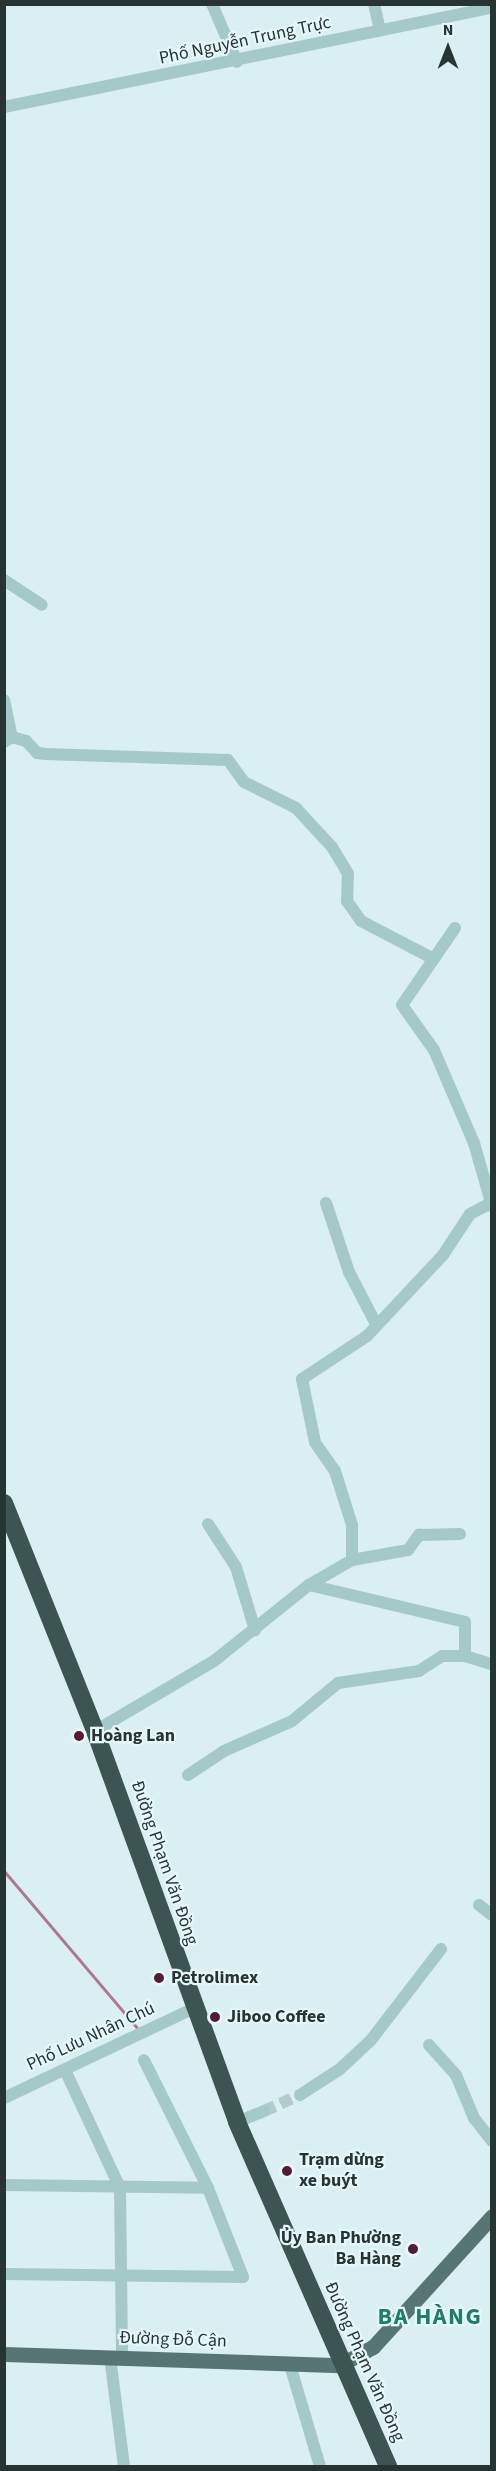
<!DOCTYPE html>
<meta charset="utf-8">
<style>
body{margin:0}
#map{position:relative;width:496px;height:2471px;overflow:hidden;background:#d9eff1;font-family:"Source Sans 3",sans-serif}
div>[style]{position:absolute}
.stream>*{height:3px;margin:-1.5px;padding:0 1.5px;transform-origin:1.5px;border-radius:1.5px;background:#ae788e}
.minor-tunnel>*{height:12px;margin-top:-6px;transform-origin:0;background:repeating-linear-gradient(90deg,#b5cacb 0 12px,transparent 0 18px)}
.minor>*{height:12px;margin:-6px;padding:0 6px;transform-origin:6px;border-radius:6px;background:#a5c9c9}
.major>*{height:15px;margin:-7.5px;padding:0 7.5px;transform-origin:7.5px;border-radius:7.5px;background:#577673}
.highway>*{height:18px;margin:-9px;padding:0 9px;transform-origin:9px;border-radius:9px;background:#3d5552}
.dots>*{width:16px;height:16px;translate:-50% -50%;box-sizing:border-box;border:3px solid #e5f7f9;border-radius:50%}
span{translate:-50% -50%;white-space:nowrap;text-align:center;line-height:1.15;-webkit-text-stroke:4.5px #e5f7f9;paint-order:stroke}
.street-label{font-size:18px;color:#263432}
.poi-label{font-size:18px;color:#263432;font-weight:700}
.left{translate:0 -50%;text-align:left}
.right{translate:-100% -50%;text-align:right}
.district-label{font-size:24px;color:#1f7d68;font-weight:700;letter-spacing:1.5px}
.frame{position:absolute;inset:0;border:6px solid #263432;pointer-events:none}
.north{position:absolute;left:418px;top:18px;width:60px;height:60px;-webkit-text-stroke:4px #e5f7f9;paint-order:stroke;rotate:0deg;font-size:16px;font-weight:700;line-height:24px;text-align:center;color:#263432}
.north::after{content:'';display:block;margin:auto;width:21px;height:27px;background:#263432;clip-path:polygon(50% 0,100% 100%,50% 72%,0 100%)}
</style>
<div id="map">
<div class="stream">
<i style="left:4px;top:1871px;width:209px;rotate:49.7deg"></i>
</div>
<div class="minor-tunnel">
<i style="left:264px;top:2111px;width:39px;rotate:-24deg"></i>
</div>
<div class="minor">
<i style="left:212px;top:4px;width:63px;rotate:66.7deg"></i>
<i style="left:374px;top:4px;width:27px;rotate:77deg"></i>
<i style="left:4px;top:107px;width:498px;rotate:-11.5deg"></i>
<i style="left:4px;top:580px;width:45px;rotate:33.3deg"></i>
<i style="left:4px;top:700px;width:38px;rotate:78deg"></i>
<i style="left:4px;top:742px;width:9px;rotate:-32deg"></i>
<i style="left:12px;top:737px;width:15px;rotate:16deg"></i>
<i style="left:26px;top:741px;width:16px;rotate:47deg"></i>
<i style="left:37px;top:753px;width:9px;rotate:6deg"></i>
<i style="left:46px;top:754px;width:182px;rotate:1.9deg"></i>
<i style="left:228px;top:760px;width:27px;rotate:54deg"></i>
<i style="left:244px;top:782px;width:58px;rotate:26.6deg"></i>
<i style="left:296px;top:808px;width:53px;rotate:47.3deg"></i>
<i style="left:332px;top:847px;width:31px;rotate:59deg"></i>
<i style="left:348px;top:874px;width:27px;rotate:92deg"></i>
<i style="left:347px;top:901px;width:24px;rotate:55deg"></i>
<i style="left:361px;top:921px;width:82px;rotate:27.5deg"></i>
<i style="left:455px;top:928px;width:93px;rotate:124.5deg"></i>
<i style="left:402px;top:1005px;width:55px;rotate:54.6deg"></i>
<i style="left:434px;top:1050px;width:101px;rotate:66.7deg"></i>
<i style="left:474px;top:1143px;width:66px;rotate:74.1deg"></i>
<i style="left:326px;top:1203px;width:73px;rotate:71.6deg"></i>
<i style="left:349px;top:1272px;width:59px;rotate:62.6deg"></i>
<i style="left:208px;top:1524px;width:51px;rotate:56.9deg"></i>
<i style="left:236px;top:1567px;width:66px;rotate:73.2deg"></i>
<i style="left:352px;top:1560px;width:57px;rotate:-10.1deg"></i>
<i style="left:408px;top:1550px;width:19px;rotate:-54deg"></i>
<i style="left:419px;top:1535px;width:41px;rotate:-1.4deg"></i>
<i style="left:309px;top:1585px;width:160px;rotate:13.3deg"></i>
<i style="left:465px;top:1622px;width:34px;rotate:90deg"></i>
<i style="left:465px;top:1656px;width:28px;rotate:17deg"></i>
<i style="left:95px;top:1731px;width:138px;rotate:-30.5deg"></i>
<i style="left:214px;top:1661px;width:122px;rotate:-38.7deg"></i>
<i style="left:309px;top:1585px;width:50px;rotate:-30.2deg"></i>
<i style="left:352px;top:1560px;width:35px;rotate:-90deg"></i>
<i style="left:352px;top:1525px;width:57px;rotate:-107.5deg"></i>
<i style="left:335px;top:1471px;width:35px;rotate:-125deg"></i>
<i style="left:315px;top:1442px;width:64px;rotate:-101.7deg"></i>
<i style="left:302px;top:1379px;width:78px;rotate:-33.5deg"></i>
<i style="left:367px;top:1336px;width:111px;rotate:-46.8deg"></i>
<i style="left:443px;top:1255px;width:49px;rotate:-56.6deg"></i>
<i style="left:470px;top:1214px;width:21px;rotate:-28deg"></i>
<i style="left:188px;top:1775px;width:43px;rotate:-33.7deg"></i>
<i style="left:224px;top:1751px;width:74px;rotate:-23.8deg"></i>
<i style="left:292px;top:1721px;width:60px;rotate:-39.6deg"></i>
<i style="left:338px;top:1683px;width:82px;rotate:-8.4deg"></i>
<i style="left:419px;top:1671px;width:27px;rotate:-33deg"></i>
<i style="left:442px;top:1656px;width:23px"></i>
<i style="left:479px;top:1905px;width:16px;rotate:38deg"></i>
<i style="left:429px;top:2045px;width:40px;rotate:48deg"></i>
<i style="left:456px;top:2075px;width:47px;rotate:67.3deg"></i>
<i style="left:474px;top:2118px;width:29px;rotate:52deg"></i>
<i style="left:65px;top:2070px;width:130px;rotate:65deg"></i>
<i style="left:120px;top:2188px;width:170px;rotate:89.3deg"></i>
<i style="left:300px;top:2095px;width:48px;rotate:-33deg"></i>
<i style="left:340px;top:2069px;width:42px;rotate:-43.1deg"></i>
<i style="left:371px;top:2040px;width:115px;rotate:-52.4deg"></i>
<i style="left:4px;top:2098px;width:208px;rotate:-25.3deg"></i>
<i style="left:237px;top:2122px;width:29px;rotate:-22deg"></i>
<i style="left:4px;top:2185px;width:204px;rotate:0.8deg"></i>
<i style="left:4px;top:2274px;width:239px;rotate:0.7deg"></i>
<i style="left:243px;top:2277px;width:96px;rotate:-111.5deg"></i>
<i style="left:208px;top:2188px;width:143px;rotate:-116.6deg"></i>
<i style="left:110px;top:2357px;width:110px;rotate:82.7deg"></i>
<i style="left:290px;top:2365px;width:105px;rotate:73.5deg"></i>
</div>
<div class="major">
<i style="left:4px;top:2354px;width:336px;rotate:1.9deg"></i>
<i style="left:340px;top:2365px;width:38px;rotate:-29deg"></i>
<i style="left:373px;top:2347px;width:177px;rotate:-47.7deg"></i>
</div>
<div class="highway">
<i style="left:4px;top:1503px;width:245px;rotate:68.2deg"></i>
<i style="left:95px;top:1731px;width:416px;rotate:70deg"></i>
<i style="left:237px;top:2122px;width:376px;rotate:66.3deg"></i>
</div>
<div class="dots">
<i style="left:79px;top:1736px;background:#551c33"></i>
<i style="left:159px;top:1978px;background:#551c33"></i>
<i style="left:215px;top:2017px;background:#551c33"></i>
<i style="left:287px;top:2171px;background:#551c33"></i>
<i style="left:413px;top:2249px;background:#551c33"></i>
</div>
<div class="street-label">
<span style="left:245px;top:41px;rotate:-12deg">Phố Nguyễn Trung Trực</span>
<span style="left:164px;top:1863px;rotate:71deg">Đường Phạm Văn Đồng</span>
<span style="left:91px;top:2037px;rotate:-25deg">Phố Lưu Nhân Chú</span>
<span style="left:173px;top:2340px;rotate:2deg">Đường Đỗ Cận</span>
<span style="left:364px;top:2362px;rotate:66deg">Đường Phạm Văn Đồng</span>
</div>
<div class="poi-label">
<span class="left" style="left:91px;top:1736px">Hoàng Lan</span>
<span class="left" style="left:171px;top:1978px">Petrolimex</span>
<span class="left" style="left:227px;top:2017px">Jiboo Coffee</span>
<span class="left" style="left:299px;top:2171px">Trạm dừng<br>xe buýt</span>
<span class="right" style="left:401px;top:2249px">Ủy Ban Phường<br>Ba Hàng</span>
</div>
<div class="district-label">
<span style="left:430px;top:2317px">BA HÀNG</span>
</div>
<div class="frame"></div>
<div class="north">N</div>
</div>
